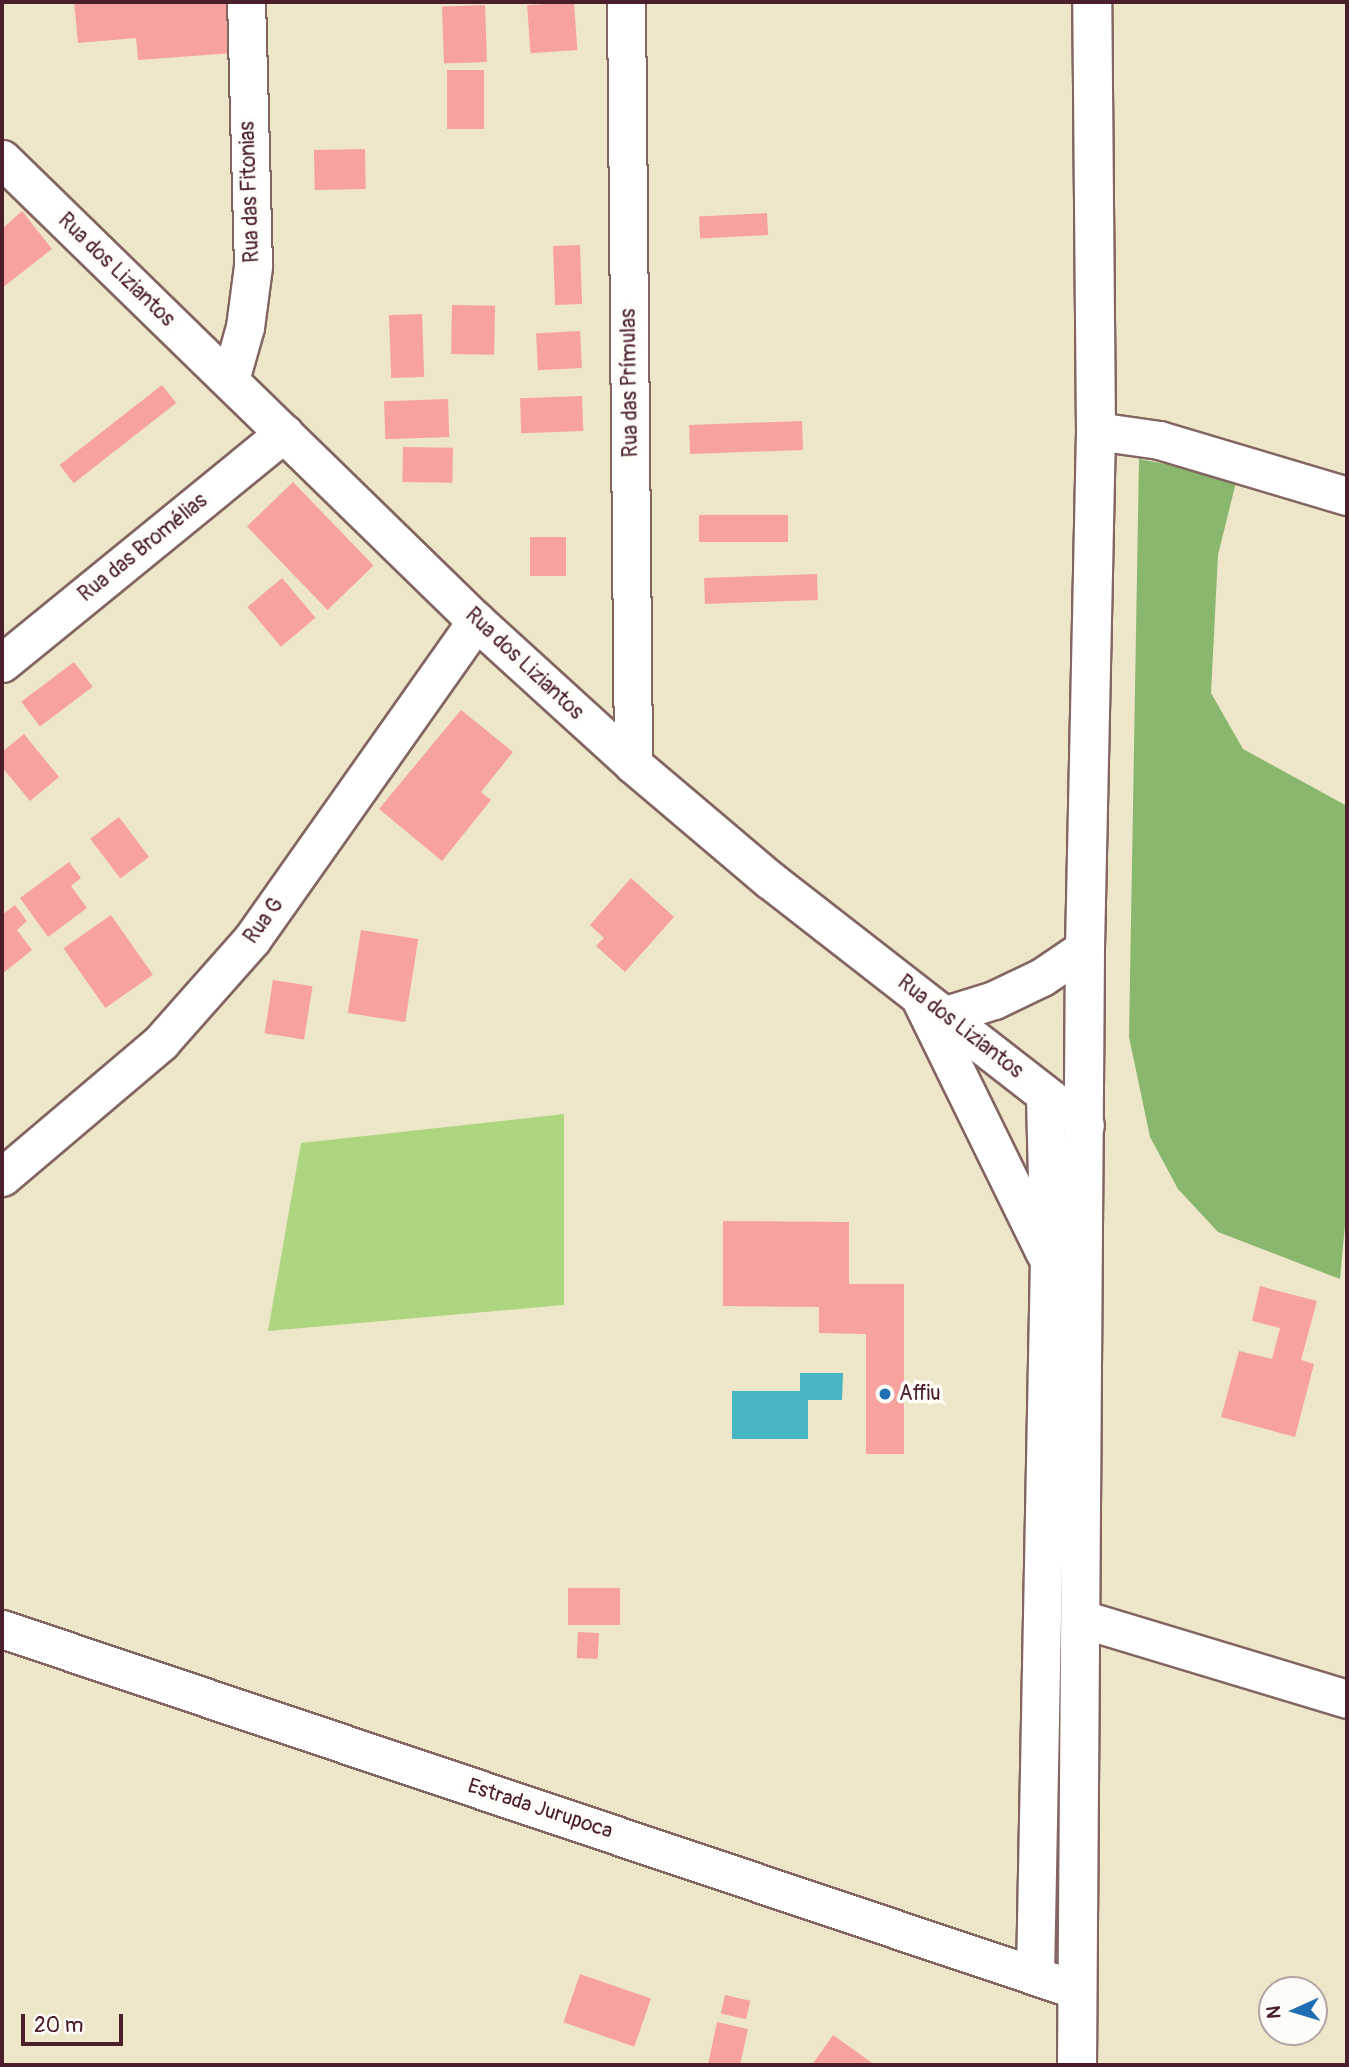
<!DOCTYPE html>
<meta charset="utf-8">
<style>
body{margin:0}
#map{position:relative;width:1349px;height:2067px;overflow:hidden;background:#eee6c9;font-family:Pangolin,sans-serif}
div>[style]{position:absolute}
.green>*{inset:0;background:#aed680}
.forest>*{inset:0;background:#8ab76e}
.water>*{inset:0;background:#47b5c3}
.building>*{inset:0;background:#f7a29f;transform-origin:0 0}
.roads{filter:drop-shadow(2px 0 #836562) drop-shadow(-2px 0 #836562) drop-shadow(0 2px #836562) drop-shadow(0 -2px #836562)}
.minor>*{height:37px;margin:-18.5px;padding:0 18.5px;transform-origin:18.5px;border-radius:18.5px;background:#fff}
.secondary>*{height:38px;margin:-19px;padding:0 19px;transform-origin:19px;border-radius:19px;background:#fff}
.dots>*{width:19px;height:19px;translate:-50% -50%;box-sizing:border-box;border:4px solid #fdfcf7;border-radius:50%}
span{translate:-50% -50%;white-space:nowrap;text-align:center;line-height:1.15;-webkit-text-stroke:7px #fdfcf7;paint-order:stroke}
.street-label{font-size:21px;color:#4a1f2b}
.poi-label{font-size:21px;color:#4a1f2b}
.left{translate:0 -50%;text-align:left}
.frame{position:absolute;inset:0;border:4px solid #4a1f2b;pointer-events:none}
.north{position:absolute;left:1258px;top:1976px;width:70px;height:70px;box-sizing:border-box;background:#fdfcf7;border:2px solid #b5a4a5;border-radius:50%;rotate:266deg;font-size:19px;font-weight:700;line-height:28px;text-align:center;color:#4a1f2b}
.north::after{content:'';display:block;margin:auto;width:24px;height:32px;background:#1f6fb2;clip-path:polygon(50% 0,100% 100%,50% 72%,0 100%)}
.scale{position:absolute;left:21px;top:2014px;width:102px;height:32px;box-sizing:border-box;border:4px solid #4a1f2b;border-top:0;padding-left:9px;font-size:21px;line-height:24px;white-space:nowrap;color:#4a1f2b;-webkit-text-stroke:5px #fdfcf7;paint-order:stroke}
</style>
<div id="map">
<div class="green">
<i style="clip-path:polygon(564px 1114px,564px 1305px,268px 1331px,301px 1143px)"></i>
</div>
<div class="forest">
<i style="clip-path:polygon(1139px 459px,1237px 478px,1218px 555px,1211px 693px,1243px 749px,1347px 806px,1347px 1204px,1340px 1279px,1218px 1232px,1178px 1189px,1150px 1137px,1129px 1037px)"></i>
</div>
<div class="water">
<i style="clip-path:polygon(800px 1373px,843px 1373px,842px 1400px,808px 1400px,808px 1439px,732px 1439px,732px 1391px,800px 1391px)"></i>
</div>
<div class="building">
<i style="clip-path:polygon(74px 2px,229px 2px,233px 53px,138px 60px,136px 38px,78px 43px)"></i>
<i style="left:574px;top:2px;width:48px;height:47px;rotate:86deg"></i>
<i style="left:485px;top:5px;width:57px;height:43px;rotate:88deg"></i>
<i style="left:447px;top:70px;width:37px;height:59px"></i>
<i style="left:365px;top:149px;width:40px;height:51px;rotate:89deg"></i>
<i style="clip-path:polygon(22px 211px,52px 249px,2px 288px,2px 229px)"></i>
<i style="left:767px;top:213px;width:22px;height:68px;rotate:87deg"></i>
<i style="left:580px;top:245px;width:59px;height:27px;rotate:88deg"></i>
<i style="left:452px;top:305px;width:43px;height:49px;rotate:1deg"></i>
<i style="left:422px;top:314px;width:63px;height:33px;rotate:88deg"></i>
<i style="left:580px;top:331px;width:37px;height:44px;rotate:87deg"></i>
<i style="left:162px;top:385px;width:23px;height:130px;rotate:52deg"></i>
<i style="left:582px;top:396px;width:35px;height:62px;rotate:88deg"></i>
<i style="left:448px;top:399px;width:38px;height:64px;rotate:88deg"></i>
<i style="left:802px;top:421px;width:29px;height:113px;rotate:88deg"></i>
<i style="left:403px;top:447px;width:50px;height:35px;rotate:1deg"></i>
<i style="left:293px;top:482px;width:116px;height:64px;rotate:46deg"></i>
<i style="left:788px;top:515px;width:27px;height:89px;rotate:90deg"></i>
<i style="left:530px;top:537px;width:36px;height:39px"></i>
<i style="left:817px;top:574px;width:26px;height:113px;rotate:88deg"></i>
<i style="left:282px;top:578px;width:52px;height:45px;rotate:50deg"></i>
<i style="left:74px;top:662px;width:31px;height:66px;rotate:53deg"></i>
<i style="clip-path:polygon(461px 710px,513px 752px,481px 792px,491px 800px,442px 861px,379px 809px)"></i>
<i style="clip-path:polygon(24px 734px,59px 777px,30px 801px,2px 767px,2px 752px)"></i>
<i style="left:119px;top:817px;width:50px;height:36px;rotate:53deg"></i>
<i style="clip-path:polygon(69px 862px,81px 878px,71px 886px,87px 908px,48px 937px,20px 898px)"></i>
<i style="clip-path:polygon(631px 878px,674px 917px,625px 972px,596px 946px,604px 938px,590px 925px)"></i>
<i style="clip-path:polygon(15px 905px,27px 921px,17px 930px,32px 950px,2px 974px,2px 915px)"></i>
<i style="left:111px;top:915px;width:73px;height:58px;rotate:55deg"></i>
<i style="left:361px;top:930px;width:58px;height:84px;rotate:9deg"></i>
<i style="left:273px;top:980px;width:40px;height:54px;rotate:9deg"></i>
<i style="clip-path:polygon(723px 1221px,849px 1222px,849px 1284px,904px 1284px,904px 1454px,866px 1454px,866px 1334px,819px 1333px,819px 1307px,723px 1306px)"></i>
<i style="clip-path:polygon(1260px 1286px,1317px 1301px,1301px 1360px,1314px 1364px,1295px 1437px,1221px 1417px,1239px 1351px,1272px 1359px,1280px 1328px,1252px 1321px)"></i>
<i style="left:568px;top:1588px;width:52px;height:37px"></i>
<i style="left:578px;top:1632px;width:21px;height:26px;rotate:3deg"></i>
<i style="left:580px;top:1974px;width:75px;height:51px;rotate:19deg"></i>
<i style="left:725px;top:1995px;width:26px;height:19px;rotate:13deg"></i>
<i style="clip-path:polygon(717px 2022px,748px 2029px,740px 2065px,708px 2065px)"></i>
<i style="clip-path:polygon(833px 2035px,875px 2065px,812px 2065px)"></i>
</div>
<div class="roads">
<div class="minor">
<i style="left:626px;top:2px;width:762px;rotate:89.47deg"></i>
<i style="left:2px;top:159px;width:662px;rotate:44.27deg"></i>
<i style="left:476px;top:621px;width:212px;rotate:42.3deg"></i>
<i style="left:633px;top:764px;width:180px;rotate:40.3deg"></i>
<i style="left:770px;top:880px;width:399px;rotate:37.9deg"></i>
<i style="left:230px;top:380px;width:55px;rotate:-74.2deg"></i>
<i style="left:245px;top:327px;width:62px;rotate:-82.5deg"></i>
<i style="left:253px;top:266px;width:264px;rotate:-91.5deg"></i>
<i style="left:1096px;top:431px;width:64px;rotate:8.1deg"></i>
<i style="left:1159px;top:440px;width:196px;rotate:16.6deg"></i>
<i style="left:2px;top:663px;width:364px;rotate:-39.2deg"></i>
<i style="left:921px;top:1000px;width:282px;rotate:63.9deg"></i>
<i style="left:946px;top:1015px;width:50px;rotate:-17.4deg"></i>
<i style="left:994px;top:1000px;width:53px;rotate:-25.6deg"></i>
<i style="left:1042px;top:977px;width:52px;rotate:-34deg"></i>
<i style="left:2px;top:1177px;width:209px;rotate:-40.3deg"></i>
<i style="left:161px;top:1042px;width:137px;rotate:-48.5deg"></i>
<i style="left:252px;top:939px;width:389px;rotate:-54.8deg"></i>
<i style="left:1082px;top:1619px;width:277px;rotate:16.8deg"></i>
<i style="left:2px;top:1629px;width:1134px;rotate:18.56deg"></i>
<i style="left:1035px;top:1974px;width:713px;rotate:-88.88deg"></i>
<i style="left:1049px;top:1261px;width:166px;rotate:-91.4deg"></i>
</div>
<div class="secondary">
<i style="left:1077px;top:2065px;width:1117px;rotate:-89.59deg"></i>
<i style="left:1085px;top:948px;width:517px;rotate:-88.78deg"></i>
<i style="left:1096px;top:431px;width:429px;rotate:-90.5deg"></i>
</div>
</div>
<div class="dots">
<i style="left:885px;top:1394px;background:#1f6fb2"></i>
</div>
<div class="street-label">
<span style="left:250px;top:192px;rotate:-92deg">Rua das Fitonias</span>
<span style="left:116px;top:270px;rotate:44deg">Rua dos Liziantos</span>
<span style="left:630px;top:383px;rotate:-91deg">Rua das Prímulas</span>
<span style="left:143px;top:548px;rotate:-39deg">Rua das Bromélias</span>
<span style="left:524px;top:664px;rotate:43deg">Rua dos Liziantos</span>
<span style="left:264px;top:921px;rotate:-54deg">Rua G</span>
<span style="left:960px;top:1027px;rotate:38deg">Rua dos Liziantos</span>
<span style="left:540px;top:1809px;rotate:18deg">Estrada Jurupoca</span>
</div>
<div class="poi-label">
<span class="left" style="left:899px;top:1394px">Affiu</span>
</div>
<div class="frame"></div>
<div class="north">N</div>
<div class="scale">20 m</div>
</div>
